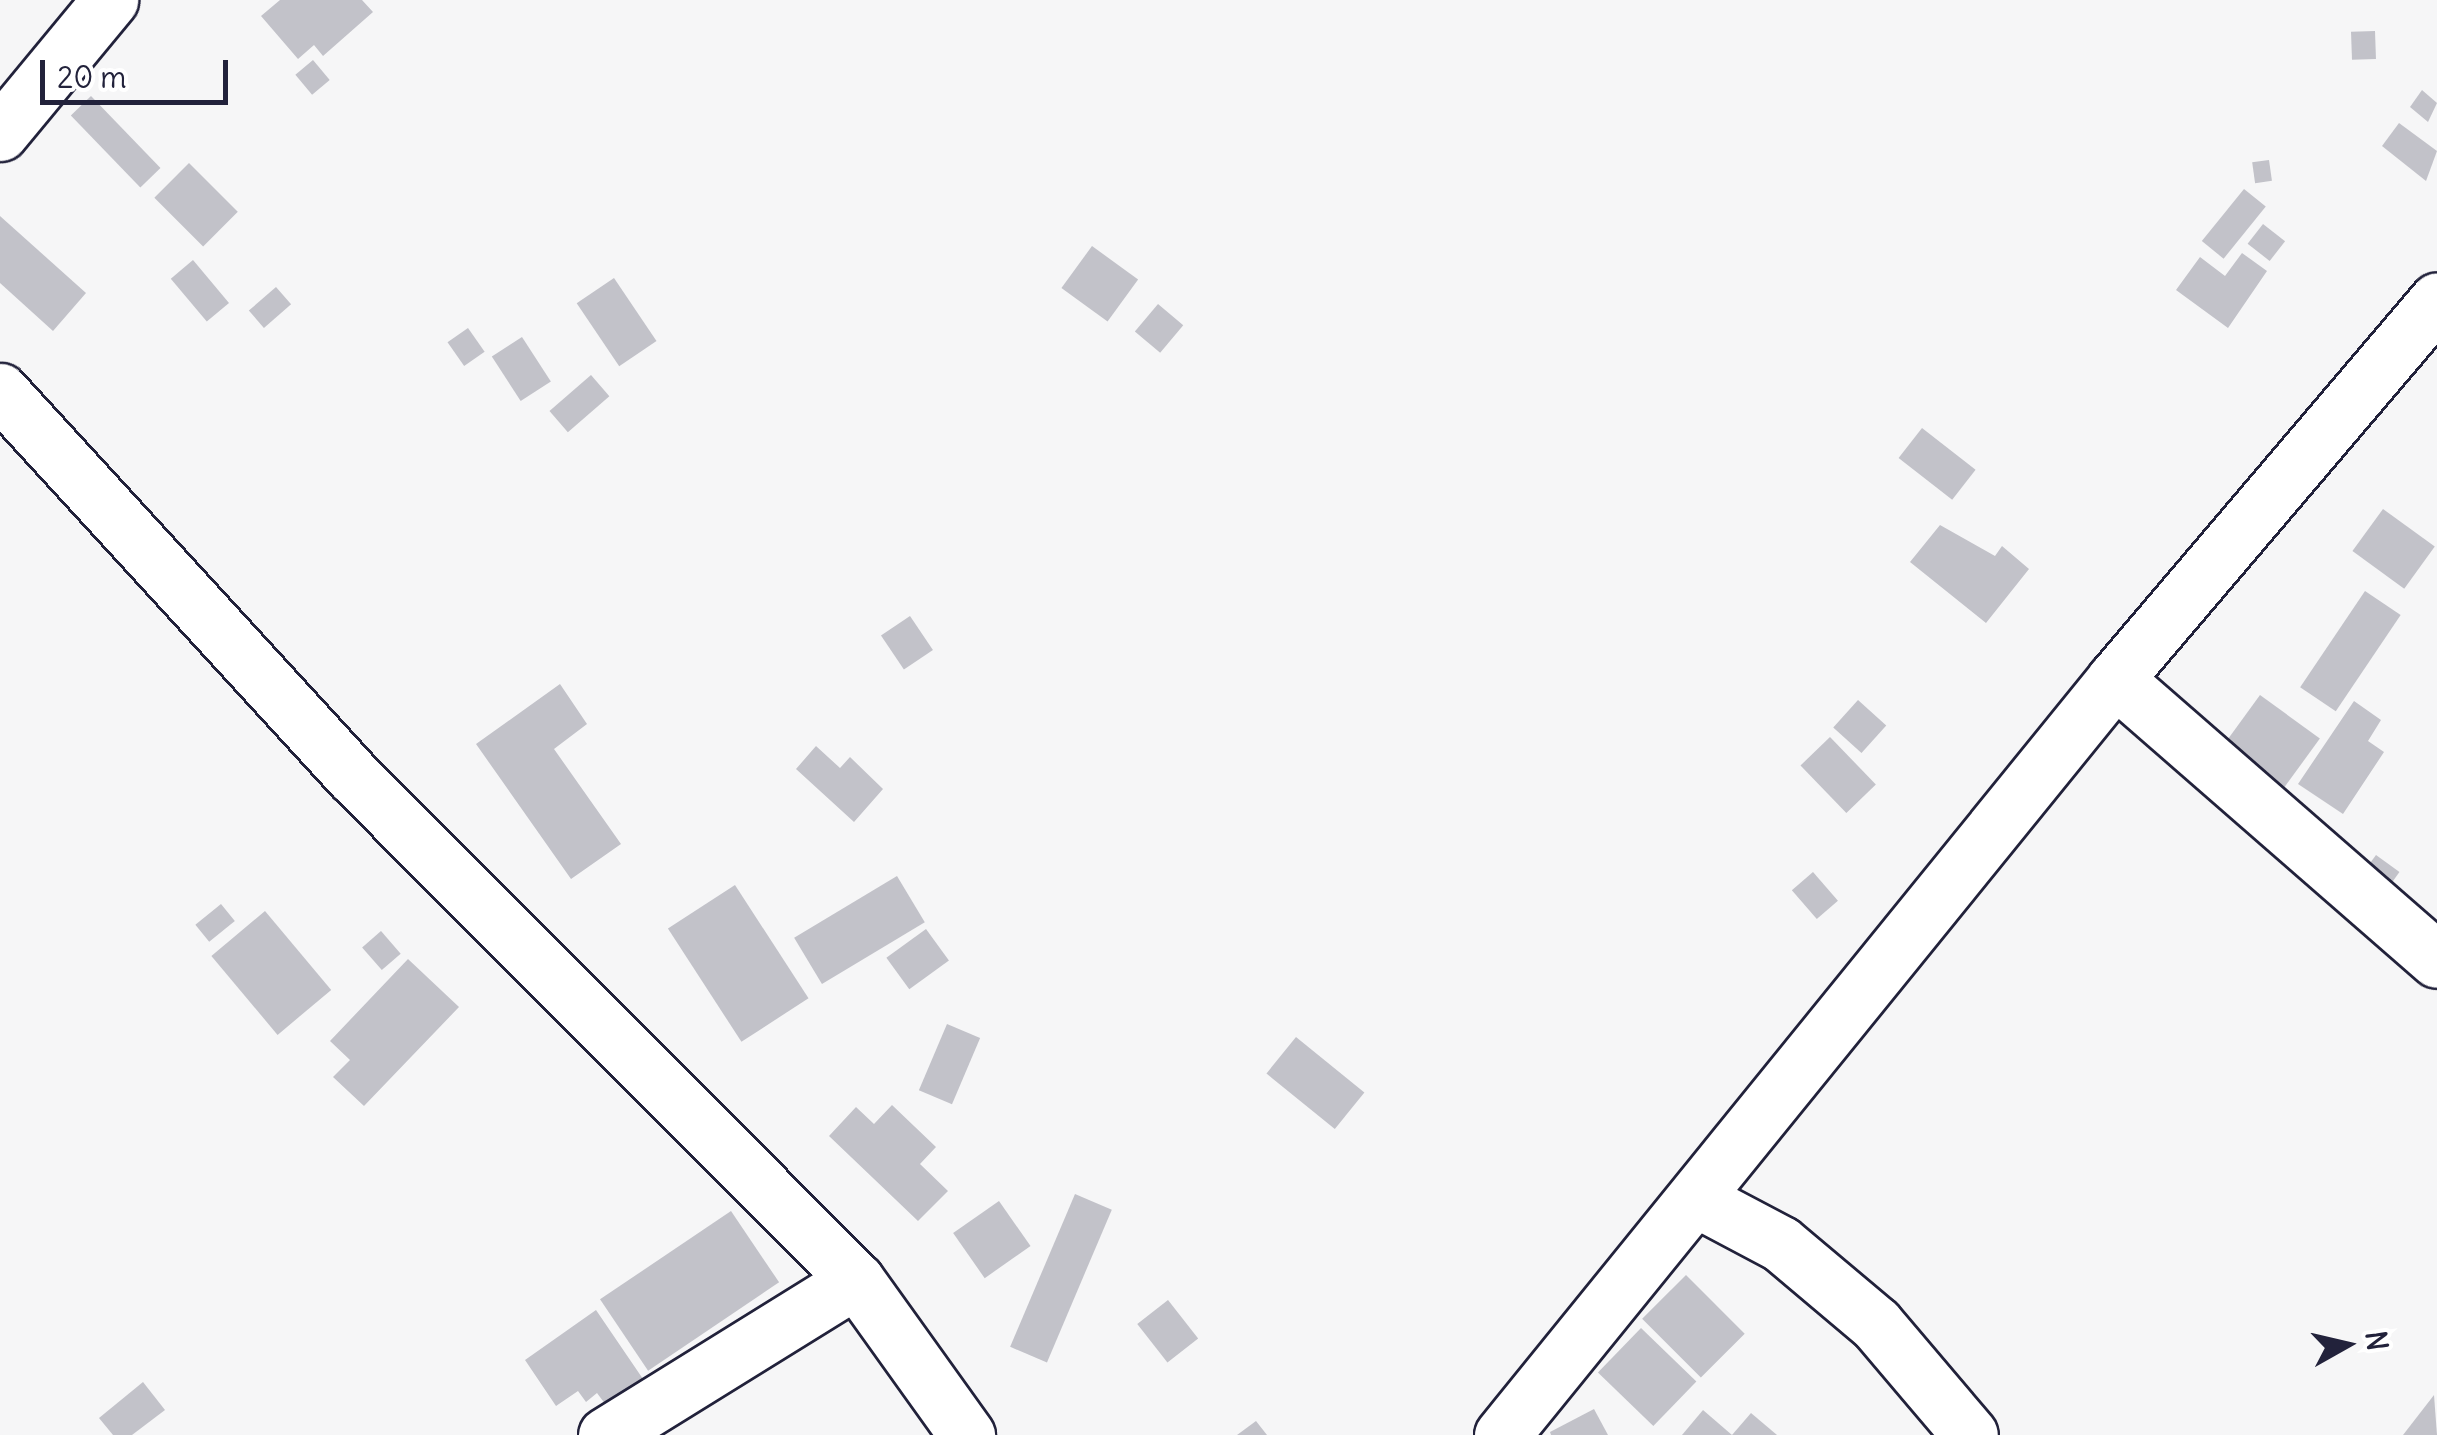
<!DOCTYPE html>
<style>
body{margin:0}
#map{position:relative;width:2437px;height:1435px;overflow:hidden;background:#f6f6f7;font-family:Delius,sans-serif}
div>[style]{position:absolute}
.building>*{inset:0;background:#c2c2c9;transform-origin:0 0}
.roads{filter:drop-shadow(2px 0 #22223b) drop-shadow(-2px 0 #22223b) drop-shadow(0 2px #22223b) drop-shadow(0 -2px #22223b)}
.street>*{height:55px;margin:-27.5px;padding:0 27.5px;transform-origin:27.5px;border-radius:27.5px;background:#fff}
span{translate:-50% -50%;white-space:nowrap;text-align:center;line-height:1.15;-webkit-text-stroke:8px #fff;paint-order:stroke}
.north{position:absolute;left:2297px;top:1295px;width:100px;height:100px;-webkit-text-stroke:8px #fff;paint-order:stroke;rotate:82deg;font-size:28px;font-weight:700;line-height:40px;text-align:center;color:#22223b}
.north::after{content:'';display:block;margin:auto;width:35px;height:45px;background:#22223b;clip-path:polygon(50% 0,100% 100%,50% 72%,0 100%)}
.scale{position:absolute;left:40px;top:60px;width:188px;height:45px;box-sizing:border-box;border:5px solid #22223b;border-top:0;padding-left:12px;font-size:30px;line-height:35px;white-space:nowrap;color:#22223b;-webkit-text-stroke:8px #fff;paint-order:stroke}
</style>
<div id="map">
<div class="building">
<i style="clip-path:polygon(280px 0,362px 0,373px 12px,323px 56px,314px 45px,298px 59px,261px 16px)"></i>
<i style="left:2375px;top:31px;width:28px;height:24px;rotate:88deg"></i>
<i style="left:313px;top:60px;width:26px;height:23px;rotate:50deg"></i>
<i style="clip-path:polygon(2422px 90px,2437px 103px,2428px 122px,2410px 107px)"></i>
<i style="left:91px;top:96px;width:100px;height:28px;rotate:46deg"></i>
<i style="clip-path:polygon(2399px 123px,2437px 151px,2426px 181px,2382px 146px)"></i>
<i style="left:2269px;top:160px;width:21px;height:17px;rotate:82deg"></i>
<i style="left:189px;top:163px;width:69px;height:49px;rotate:45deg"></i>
<i style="left:2244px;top:189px;width:28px;height:67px;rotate:39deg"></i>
<i style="clip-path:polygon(0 216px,86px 293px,53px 331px,0 283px)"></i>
<i style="left:2263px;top:224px;width:28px;height:25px;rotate:38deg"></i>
<i style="left:1092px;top:246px;width:57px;height:52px;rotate:36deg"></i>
<i style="clip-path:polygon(2242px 253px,2267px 271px,2228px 328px,2176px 290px,2200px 257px,2225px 276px)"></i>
<i style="left:193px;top:260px;width:56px;height:29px;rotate:50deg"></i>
<i style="left:614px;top:278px;width:76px;height:45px;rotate:56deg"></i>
<i style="left:276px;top:287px;width:23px;height:36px;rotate:49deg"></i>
<i style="left:1158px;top:304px;width:33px;height:36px;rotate:40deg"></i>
<i style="left:468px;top:328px;width:29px;height:25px;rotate:55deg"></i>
<i style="left:522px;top:337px;width:53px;height:36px;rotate:57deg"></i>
<i style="left:591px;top:375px;width:28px;height:55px;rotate:49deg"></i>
<i style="left:1922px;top:428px;width:68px;height:38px;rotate:38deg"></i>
<i style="left:2383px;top:509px;width:64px;height:52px;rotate:36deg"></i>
<i style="clip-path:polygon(1940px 525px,1995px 556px,2002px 546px,2029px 569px,1986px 623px,1910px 562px)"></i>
<i style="left:2365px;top:591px;width:43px;height:116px;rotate:34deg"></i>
<i style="left:910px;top:616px;width:41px;height:35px;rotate:56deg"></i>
<i style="clip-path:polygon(560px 684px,587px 724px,554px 749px,621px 844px,571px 879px,476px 744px)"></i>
<i style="left:2260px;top:695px;width:74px;height:60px;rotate:36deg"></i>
<i style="left:1858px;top:700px;width:38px;height:37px;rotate:42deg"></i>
<i style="clip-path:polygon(2354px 701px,2381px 720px,2368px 741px,2384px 752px,2343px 814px,2298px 784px)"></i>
<i style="left:1830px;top:737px;width:66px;height:41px;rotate:46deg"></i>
<i style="clip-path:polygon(816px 746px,840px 768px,850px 757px,883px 789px,854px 822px,796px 769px)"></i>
<i style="left:2376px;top:855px;width:29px;height:19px;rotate:36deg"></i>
<i style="left:1813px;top:872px;width:38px;height:28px;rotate:49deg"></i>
<i style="left:897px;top:876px;width:54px;height:120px;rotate:59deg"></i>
<i style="left:735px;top:885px;width:135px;height:80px;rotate:57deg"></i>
<i style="left:221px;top:904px;width:22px;height:33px;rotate:51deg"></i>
<i style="left:265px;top:911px;width:103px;height:70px;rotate:50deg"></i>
<i style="left:926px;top:929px;width:39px;height:49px;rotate:54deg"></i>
<i style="left:381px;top:931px;width:30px;height:25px;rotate:49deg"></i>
<i style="clip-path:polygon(408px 959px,459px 1007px,364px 1106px,333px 1077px,350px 1060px,330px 1041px)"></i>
<i style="left:947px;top:1024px;width:36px;height:72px;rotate:23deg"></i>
<i style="left:1296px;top:1037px;width:88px;height:47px;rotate:39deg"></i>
<i style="clip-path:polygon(892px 1105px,936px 1147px,920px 1164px,948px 1191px,918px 1221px,829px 1136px,856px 1107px,874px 1124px)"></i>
<i style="left:1075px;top:1194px;width:40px;height:166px;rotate:23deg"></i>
<i style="left:999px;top:1201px;width:55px;height:56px;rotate:55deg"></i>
<i style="left:731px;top:1211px;width:86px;height:158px;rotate:56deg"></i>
<i style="left:1686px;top:1275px;width:83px;height:62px;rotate:45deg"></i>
<i style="left:1168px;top:1300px;width:49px;height:39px;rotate:52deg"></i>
<i style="clip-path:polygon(596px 1310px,643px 1379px,606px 1405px,597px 1393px,586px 1402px,578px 1391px,556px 1406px,525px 1360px)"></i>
<i style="left:1641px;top:1328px;width:77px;height:62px;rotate:44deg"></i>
<i style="clip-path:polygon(143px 1382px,165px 1410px,132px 1435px,113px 1435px,99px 1418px)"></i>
<i style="clip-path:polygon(2434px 1395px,2437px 1435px,2403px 1435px)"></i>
<i style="clip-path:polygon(1594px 1409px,1608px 1435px,1551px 1435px,1550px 1432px)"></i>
<i style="clip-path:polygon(1703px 1410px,1732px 1435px,1682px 1435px)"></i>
<i style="clip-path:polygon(1751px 1413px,1777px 1435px,1732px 1435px)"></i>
<i style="clip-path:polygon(1256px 1421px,1267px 1435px,1237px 1435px)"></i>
</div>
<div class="roads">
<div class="street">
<i style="left:0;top:133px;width:173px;rotate:-50.4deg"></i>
<i style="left:0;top:391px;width:521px;rotate:47.49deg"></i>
<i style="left:352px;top:775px;width:713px;rotate:45.06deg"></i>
<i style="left:856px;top:1280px;width:191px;rotate:54.4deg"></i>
<i style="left:2115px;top:679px;width:427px;rotate:41.1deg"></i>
<i style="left:1696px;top:1199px;width:96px;rotate:27.9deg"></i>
<i style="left:1781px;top:1244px;width:124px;rotate:40.1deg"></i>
<i style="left:1876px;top:1324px;width:145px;rotate:49.7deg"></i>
<i style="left:606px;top:1435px;width:294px;rotate:-31.8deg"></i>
<i style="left:1502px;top:1435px;width:973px;rotate:-50.96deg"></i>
<i style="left:2115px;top:679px;width:497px;rotate:-49.6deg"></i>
</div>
</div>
<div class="north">N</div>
<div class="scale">20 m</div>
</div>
